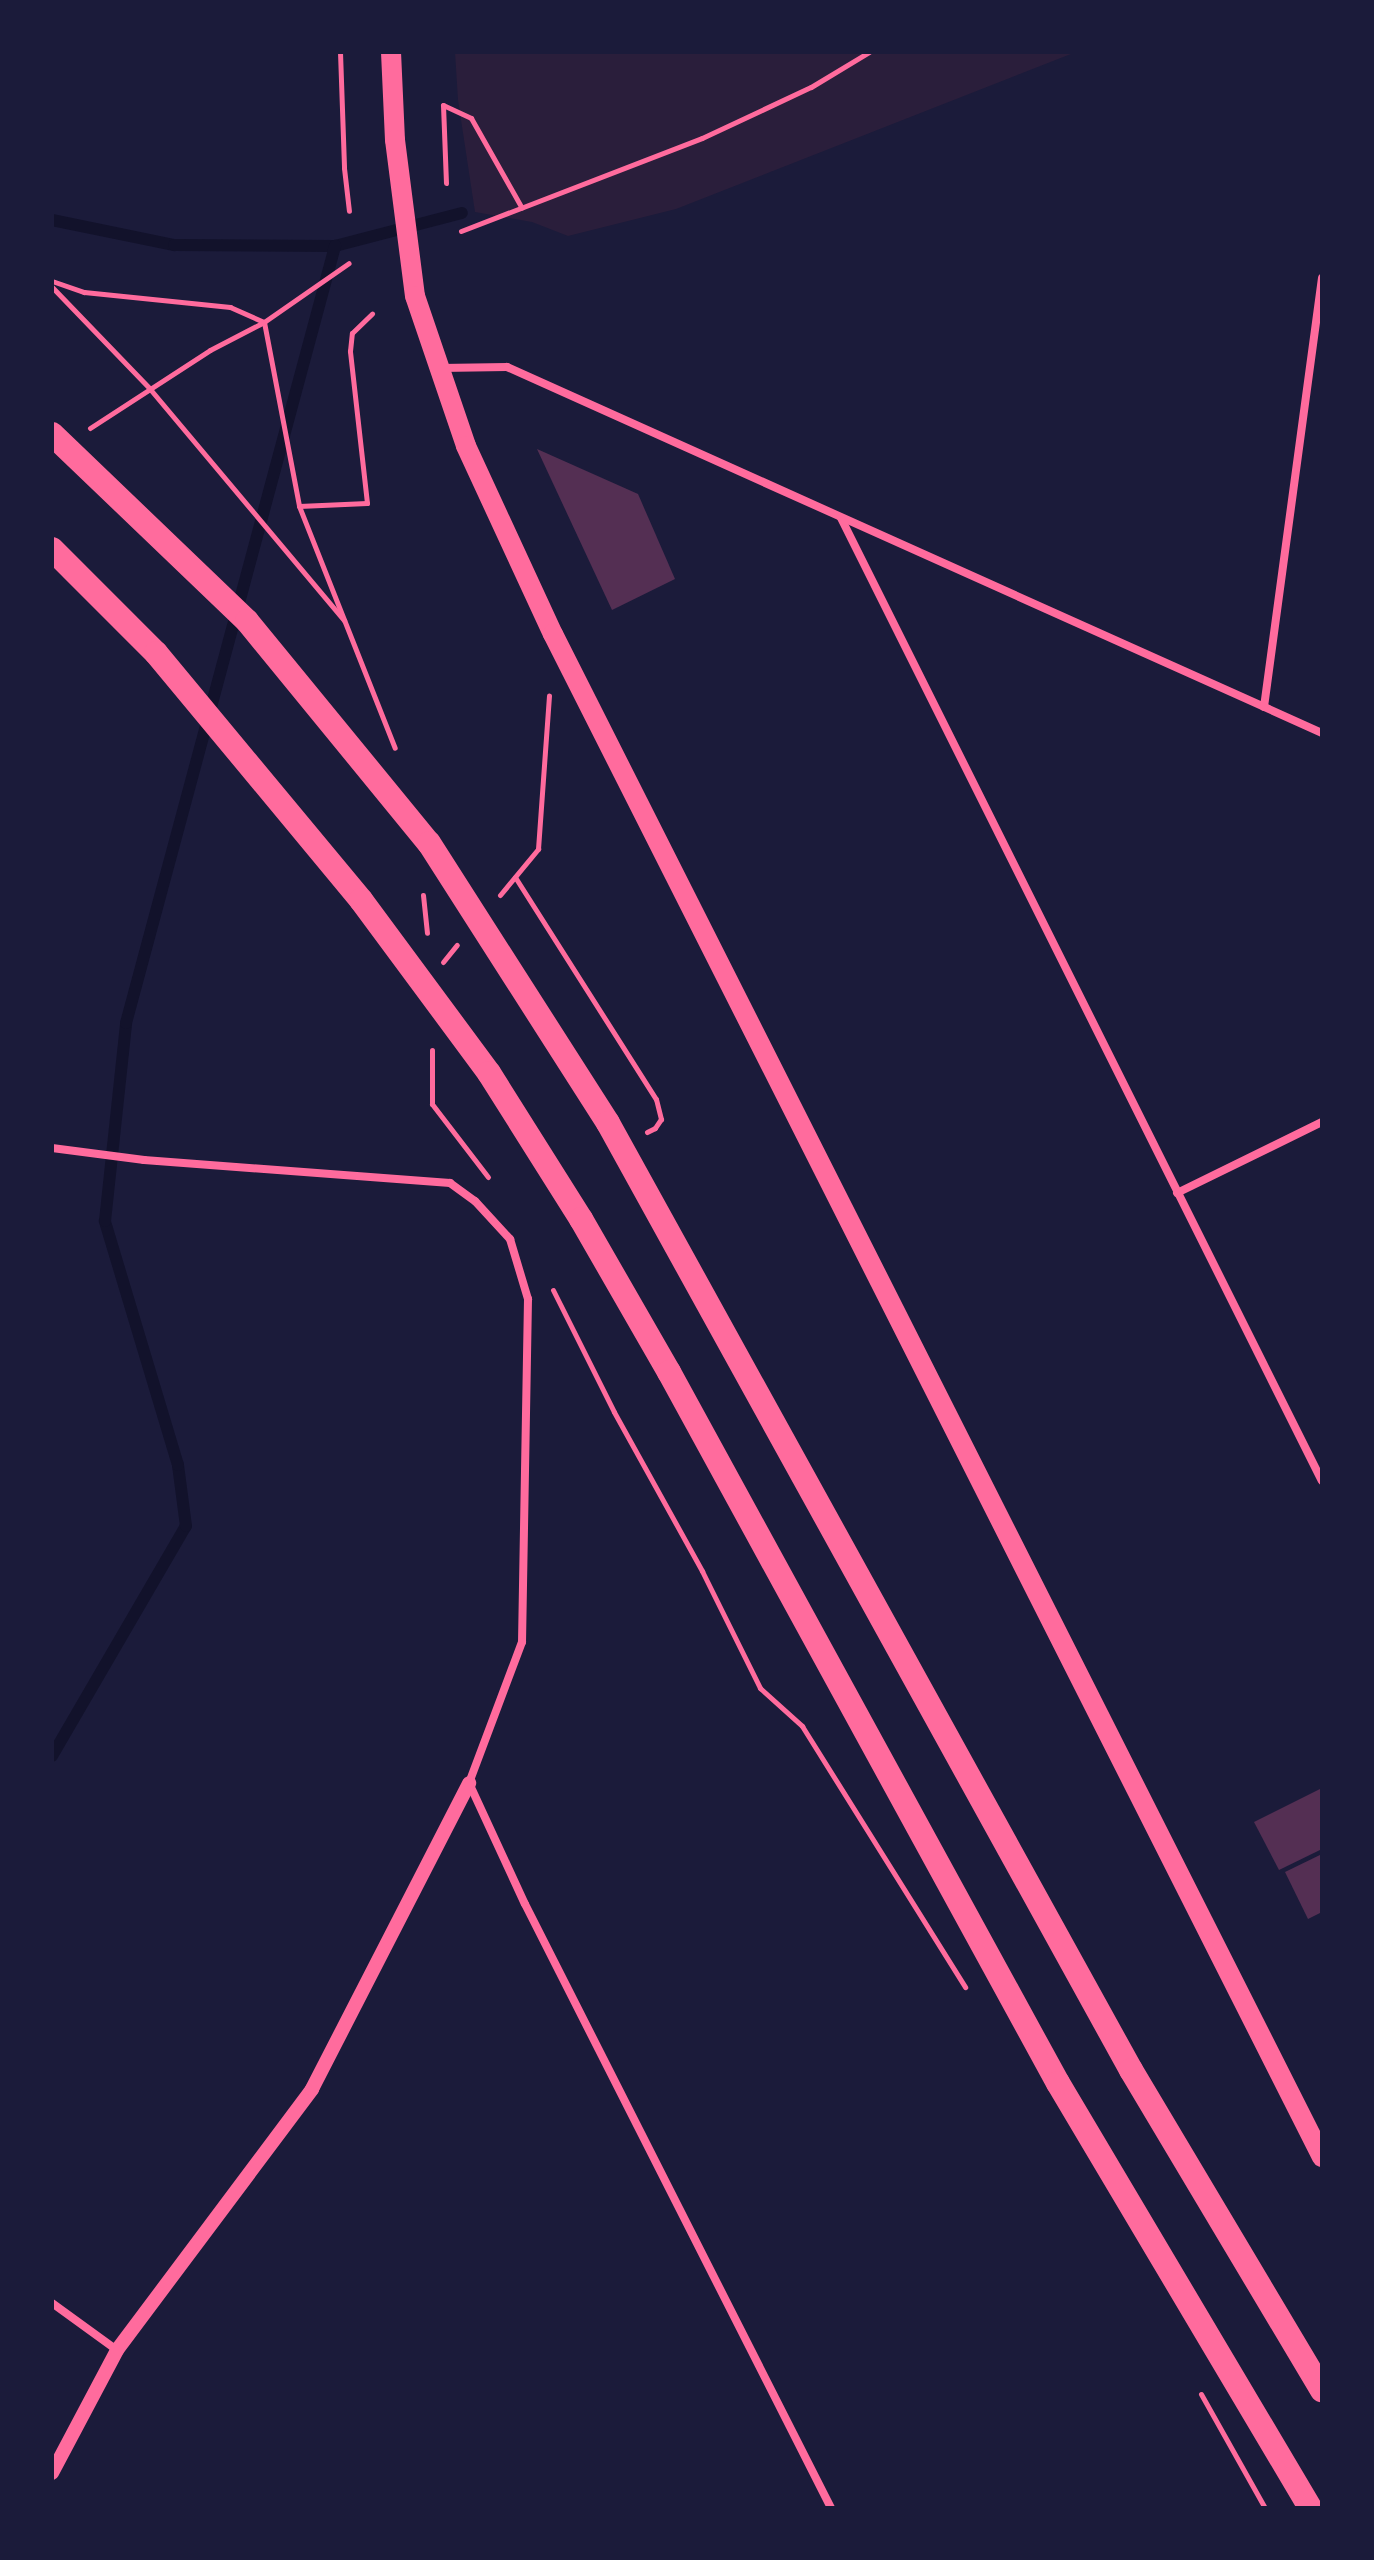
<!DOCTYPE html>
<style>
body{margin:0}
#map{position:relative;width:1374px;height:2560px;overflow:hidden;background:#1b1b3a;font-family:"Asap Condensed",sans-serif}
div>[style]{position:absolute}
.green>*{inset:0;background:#2a1e3b}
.stream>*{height:12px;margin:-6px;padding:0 6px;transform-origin:6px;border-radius:6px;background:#12122b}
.building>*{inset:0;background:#542f53}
.path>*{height:5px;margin:-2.5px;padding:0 2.5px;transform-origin:2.5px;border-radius:2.5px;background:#ff6b9d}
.minor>*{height:8px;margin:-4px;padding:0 4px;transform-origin:4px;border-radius:4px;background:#ff6b9d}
.tertiary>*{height:14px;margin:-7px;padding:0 7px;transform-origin:7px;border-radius:7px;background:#ff6b9d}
.primary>*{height:20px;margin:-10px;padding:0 10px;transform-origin:10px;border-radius:10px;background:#ff6b9d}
.motorway>*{height:24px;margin:-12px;padding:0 12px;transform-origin:12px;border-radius:12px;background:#ff6b9d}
span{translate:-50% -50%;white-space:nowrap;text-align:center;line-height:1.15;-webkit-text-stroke:8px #1b1b3a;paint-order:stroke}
.frame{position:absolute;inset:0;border:54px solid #1b1b3a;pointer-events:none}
</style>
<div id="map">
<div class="green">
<i style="clip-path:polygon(455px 52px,1076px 52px,676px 209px,568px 236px,532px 222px,475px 212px,458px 100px)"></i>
</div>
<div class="stream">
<i style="left:52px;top:220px;width:125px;rotate:11.6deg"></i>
<i style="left:174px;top:245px;width:161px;rotate:0.4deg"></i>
<i style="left:335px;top:246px;width:131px;rotate:-14.6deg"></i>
<i style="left:52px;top:1756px;width:266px;rotate:-59.8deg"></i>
<i style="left:186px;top:1526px;width:62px;rotate:-97.5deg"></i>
<i style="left:178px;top:1465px;width:255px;rotate:-106.7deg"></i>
<i style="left:105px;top:1221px;width:199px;rotate:-83.9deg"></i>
<i style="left:126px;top:1023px;width:805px;rotate:-74.94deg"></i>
</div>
<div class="building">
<i style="clip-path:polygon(537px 449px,638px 494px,675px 579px,612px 610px)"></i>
<i style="clip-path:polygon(1322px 1788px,1322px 1849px,1279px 1870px,1254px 1822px)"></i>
<i style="clip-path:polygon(1322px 1854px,1322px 1912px,1308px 1919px,1285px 1872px)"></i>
</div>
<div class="path">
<i style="left:340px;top:52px;width:116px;rotate:88deg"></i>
<i style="left:344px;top:168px;width:43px;rotate:83.4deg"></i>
<i style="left:446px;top:183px;width:78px;rotate:-92.2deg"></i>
<i style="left:443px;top:105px;width:31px;rotate:25deg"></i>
<i style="left:471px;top:118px;width:103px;rotate:60.5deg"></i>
<i style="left:461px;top:231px;width:258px;rotate:-21.1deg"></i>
<i style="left:702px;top:138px;width:120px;rotate:-25.1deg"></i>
<i style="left:811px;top:87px;width:68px;rotate:-31.1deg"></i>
<i style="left:52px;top:281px;width:34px;rotate:19deg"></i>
<i style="left:84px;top:292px;width:147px;rotate:5.9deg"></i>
<i style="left:230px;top:307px;width:37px;rotate:24deg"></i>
<i style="left:264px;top:322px;width:187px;rotate:79.2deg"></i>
<i style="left:299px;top:506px;width:260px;rotate:68.4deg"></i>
<i style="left:52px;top:287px;width:141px;rotate:46.1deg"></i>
<i style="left:150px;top:389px;width:302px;rotate:50deg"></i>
<i style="left:90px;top:428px;width:143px;rotate:-33deg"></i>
<i style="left:210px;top:350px;width:61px;rotate:-27.4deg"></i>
<i style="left:264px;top:322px;width:103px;rotate:-34.8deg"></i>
<i style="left:299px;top:506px;width:68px;rotate:-2.5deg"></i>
<i style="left:367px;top:503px;width:153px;rotate:-96.4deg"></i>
<i style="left:350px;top:351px;width:18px;rotate:-84deg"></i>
<i style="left:352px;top:333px;width:28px;rotate:-44deg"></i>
<i style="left:515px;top:877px;width:263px;rotate:57.6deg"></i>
<i style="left:656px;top:1099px;width:21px;rotate:76deg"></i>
<i style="left:661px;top:1119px;width:11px;rotate:124deg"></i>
<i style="left:655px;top:1128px;width:9px;rotate:153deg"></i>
<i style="left:423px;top:895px;width:38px;rotate:84deg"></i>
<i style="left:500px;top:895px;width:60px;rotate:-50.4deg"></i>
<i style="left:538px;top:849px;width:154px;rotate:-85.9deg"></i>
<i style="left:443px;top:962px;width:22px;rotate:-51deg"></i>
<i style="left:432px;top:1050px;width:54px;rotate:90deg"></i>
<i style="left:432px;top:1104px;width:92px;rotate:52.5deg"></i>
<i style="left:553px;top:1290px;width:136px;rotate:63.4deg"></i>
<i style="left:614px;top:1412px;width:182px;rotate:61deg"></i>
<i style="left:702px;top:1571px;width:131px;rotate:63.6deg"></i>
<i style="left:760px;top:1688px;width:57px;rotate:42.1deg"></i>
<i style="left:802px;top:1726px;width:308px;rotate:58deg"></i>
<i style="left:1201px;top:2394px;width:131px;rotate:60.7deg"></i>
</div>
<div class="minor">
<i style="left:441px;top:368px;width:66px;rotate:-0.9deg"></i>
<i style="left:507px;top:367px;width:893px;rotate:24.18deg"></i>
<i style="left:841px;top:518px;width:1076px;rotate:63.46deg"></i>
<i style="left:1264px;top:707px;width:433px;rotate:-82.3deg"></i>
<i style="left:52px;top:1148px;width:93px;rotate:7.4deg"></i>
<i style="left:144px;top:1160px;width:307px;rotate:4.3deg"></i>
<i style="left:450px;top:1183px;width:31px;rotate:36deg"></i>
<i style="left:475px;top:1201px;width:52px;rotate:47.4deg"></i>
<i style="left:510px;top:1239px;width:63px;rotate:73.3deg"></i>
<i style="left:528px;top:1299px;width:343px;rotate:91deg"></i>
<i style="left:522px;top:1642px;width:151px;rotate:110.6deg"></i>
<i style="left:469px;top:1783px;width:133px;rotate:65.2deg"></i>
<i style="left:525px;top:1904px;width:677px;rotate:63.13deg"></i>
<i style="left:1177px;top:1193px;width:161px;rotate:-26.1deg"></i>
<i style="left:52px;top:2303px;width:80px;rotate:35.9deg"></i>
</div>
<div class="tertiary">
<i style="left:52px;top:2473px;width:139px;rotate:-62.1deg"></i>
<i style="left:117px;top:2350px;width:326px;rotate:-53.2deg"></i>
<i style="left:312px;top:2089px;width:344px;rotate:-62.8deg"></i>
</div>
<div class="primary">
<i style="left:391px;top:52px;width:88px;rotate:87.4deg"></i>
<i style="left:395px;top:140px;width:157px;rotate:82.7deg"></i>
<i style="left:415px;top:296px;width:158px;rotate:71.2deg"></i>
<i style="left:466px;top:446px;width:207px;rotate:65.2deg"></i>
<i style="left:553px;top:634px;width:1706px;rotate:63.21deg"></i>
</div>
<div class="motorway">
<i style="left:52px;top:434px;width:270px;rotate:43.8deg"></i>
<i style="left:247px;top:621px;width:287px;rotate:50.7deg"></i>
<i style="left:429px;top:843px;width:332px;rotate:57.4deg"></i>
<i style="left:608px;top:1123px;width:1082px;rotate:61.09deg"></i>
<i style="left:1131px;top:2070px;width:373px;rotate:59.2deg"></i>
<i style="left:52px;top:549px;width:147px;rotate:45deg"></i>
<i style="left:156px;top:653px;width:321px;rotate:50.3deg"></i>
<i style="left:361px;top:900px;width:215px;rotate:53.5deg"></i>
<i style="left:489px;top:1073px;width:173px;rotate:57.8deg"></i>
<i style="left:581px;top:1219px;width:177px;rotate:60.1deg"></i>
<i style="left:669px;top:1372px;width:810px;rotate:61.32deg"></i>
<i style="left:1058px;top:2083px;width:494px;rotate:59.3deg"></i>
</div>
<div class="frame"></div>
</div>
